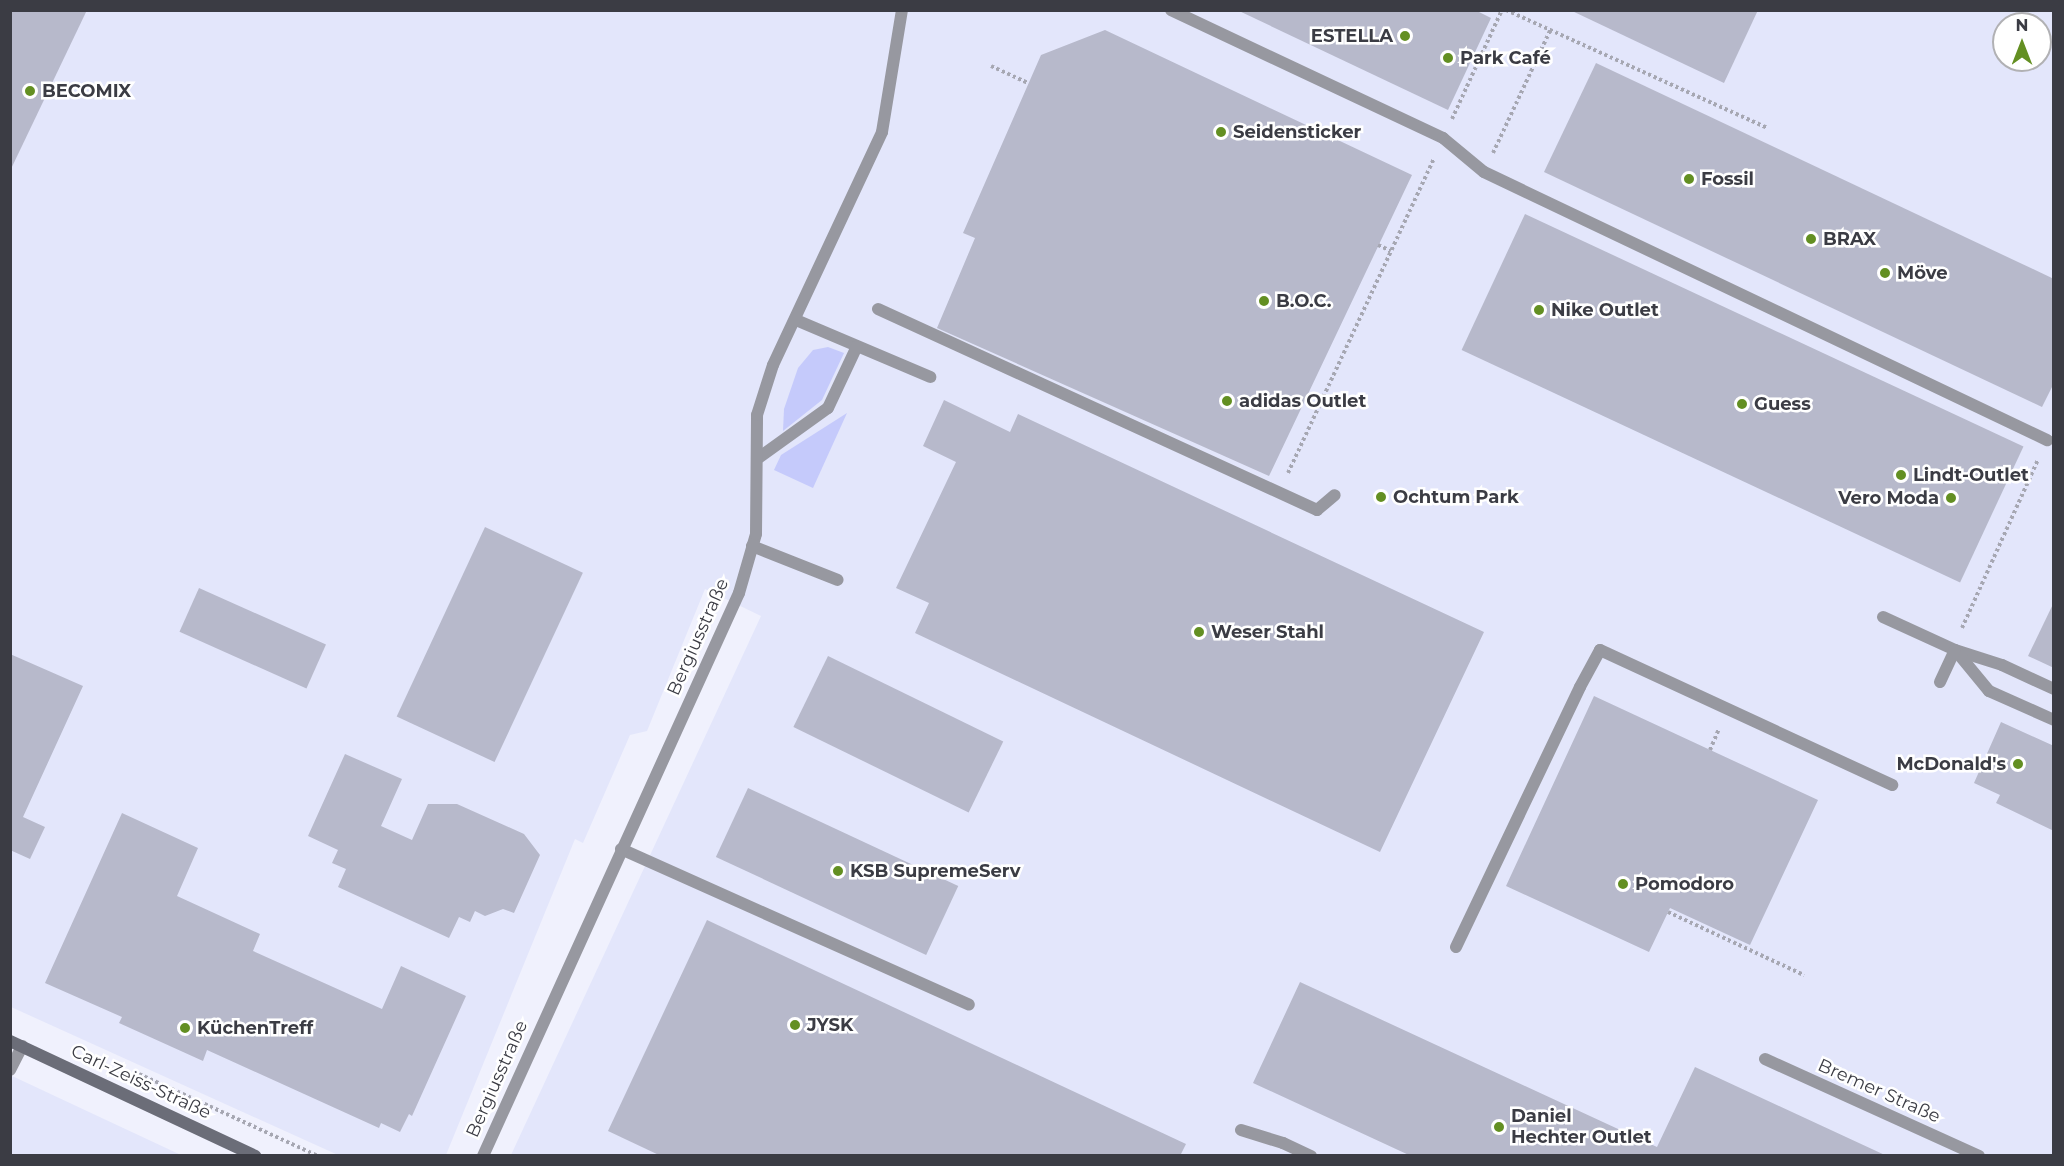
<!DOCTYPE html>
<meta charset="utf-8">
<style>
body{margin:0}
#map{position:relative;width:2064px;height:1166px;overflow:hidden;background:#f0f1fd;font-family:Montserrat,sans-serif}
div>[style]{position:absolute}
.built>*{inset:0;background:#e3e6fb}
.green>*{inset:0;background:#c5cafb}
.building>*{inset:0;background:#b7b9cb;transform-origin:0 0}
.path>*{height:4px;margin-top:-2px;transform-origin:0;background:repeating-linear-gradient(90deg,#a6a7b2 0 3px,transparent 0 6px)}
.service>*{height:12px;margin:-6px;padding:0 6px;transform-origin:6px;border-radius:6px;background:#9798a0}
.minor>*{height:12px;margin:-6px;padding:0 6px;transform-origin:6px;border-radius:6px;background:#9798a0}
.secondary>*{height:12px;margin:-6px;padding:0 6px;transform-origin:6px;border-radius:6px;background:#6b6d78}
.dots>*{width:16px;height:16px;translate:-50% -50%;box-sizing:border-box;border:3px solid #fff;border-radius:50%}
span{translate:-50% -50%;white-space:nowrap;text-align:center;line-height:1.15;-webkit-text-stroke:5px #fff;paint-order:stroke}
.poi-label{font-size:18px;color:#3b3c44;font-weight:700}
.right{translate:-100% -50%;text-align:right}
.left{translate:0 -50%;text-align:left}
.street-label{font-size:18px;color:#3b3c44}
.frame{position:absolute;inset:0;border:12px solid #3b3c44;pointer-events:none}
.north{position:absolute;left:1992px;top:12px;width:60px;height:60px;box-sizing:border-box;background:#fff;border:2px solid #b1b1b4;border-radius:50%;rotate:0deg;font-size:16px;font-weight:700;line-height:24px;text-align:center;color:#3b3c44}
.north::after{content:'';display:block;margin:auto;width:21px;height:27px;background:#638f22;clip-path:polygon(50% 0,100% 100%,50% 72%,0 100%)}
</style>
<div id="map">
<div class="built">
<i style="clip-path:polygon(evenodd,11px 11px,2053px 11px,2053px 1155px,511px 1155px,761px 616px,705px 589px,647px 731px,630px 735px,583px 843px,575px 839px,446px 1155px,338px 1155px,11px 1007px,11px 11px,2004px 24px,2040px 24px,2040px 60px,2004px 60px,2004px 24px)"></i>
<i style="clip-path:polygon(10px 1075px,89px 1112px,181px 1155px,11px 1155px)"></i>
</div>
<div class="green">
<i style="clip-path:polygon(828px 347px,844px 353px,822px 400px,783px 431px,784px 409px,798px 368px,813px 350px)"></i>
<i style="clip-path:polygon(847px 413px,813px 488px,774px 470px,781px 455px)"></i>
</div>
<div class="building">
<i style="clip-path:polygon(10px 10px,87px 10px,10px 171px)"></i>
<i style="clip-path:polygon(1237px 10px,1475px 10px,1491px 18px,1448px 110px)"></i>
<i style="clip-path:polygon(1570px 10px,1758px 10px,1724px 83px)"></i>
<i style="clip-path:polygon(1105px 30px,1412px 175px,1269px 476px,937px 328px,975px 238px,963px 233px,1041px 55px)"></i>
<i style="clip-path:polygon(1596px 63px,2054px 279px,2054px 383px,2042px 407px,1544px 172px)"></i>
<i style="left:1525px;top:214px;width:550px;height:150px;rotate:25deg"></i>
<i style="clip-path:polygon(944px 400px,1010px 432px,1018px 414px,1484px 632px,1380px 852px,915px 633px,929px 603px,896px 588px,956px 462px,923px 446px)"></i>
<i style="left:485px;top:527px;width:108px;height:209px;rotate:25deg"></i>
<i style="left:199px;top:588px;width:139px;height:48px;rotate:24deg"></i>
<i style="clip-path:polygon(2054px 602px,2054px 668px,2028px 656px)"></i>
<i style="clip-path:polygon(10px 654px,83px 686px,23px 817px,45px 827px,30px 859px,10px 850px)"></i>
<i style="left:828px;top:656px;width:195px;height:79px;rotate:26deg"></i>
<i style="clip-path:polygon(1594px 696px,1818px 800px,1750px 945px,1670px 908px,1649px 952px,1506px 886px)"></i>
<i style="clip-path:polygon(2001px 722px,2054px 746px,2054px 831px,1996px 803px,2000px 795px,1974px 783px)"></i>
<i style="clip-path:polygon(345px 754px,402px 779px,381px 826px,412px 840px,428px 804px,457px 804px,524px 834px,540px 855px,514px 913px,503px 909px,485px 916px,475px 911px,470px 922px,459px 917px,449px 938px,338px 887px,346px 869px,332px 863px,338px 850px,308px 836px)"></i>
<i style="left:748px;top:788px;width:232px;height:76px;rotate:25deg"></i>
<i style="clip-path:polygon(122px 813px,198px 848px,177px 896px,260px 934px,253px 951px,382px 1009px,401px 966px,466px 996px,412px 1116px,409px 1114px,400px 1132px,381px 1123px,379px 1128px,207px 1050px,203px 1061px,119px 1023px,122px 1017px,45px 983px)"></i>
<i style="clip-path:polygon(707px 920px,1186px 1144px,1180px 1156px,661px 1156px,608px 1131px)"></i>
<i style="clip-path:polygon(1300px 982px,1657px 1147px,1695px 1067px,1887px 1156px,1411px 1156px,1253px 1083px)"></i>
</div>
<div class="path">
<i style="left:1506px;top:10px;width:286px;rotate:24.3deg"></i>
<i style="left:991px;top:66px;width:41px;rotate:24.7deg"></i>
<i style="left:1452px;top:119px;width:120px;rotate:-65.4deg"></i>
<i style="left:1493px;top:153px;width:135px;rotate:-65deg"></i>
<i style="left:1378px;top:245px;width:14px;rotate:25deg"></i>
<i style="left:1288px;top:473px;width:347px;rotate:-65.1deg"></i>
<i style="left:1962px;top:628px;width:184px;rotate:-65.7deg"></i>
<i style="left:1710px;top:750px;width:23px;rotate:-67deg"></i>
<i style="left:1668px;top:912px;width:150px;rotate:24.9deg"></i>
<i style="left:139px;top:1074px;width:197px;rotate:24.6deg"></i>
</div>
<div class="service">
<i style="left:1171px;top:10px;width:301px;rotate:25.2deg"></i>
<i style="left:1443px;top:138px;width:53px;rotate:39.7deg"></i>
<i style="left:1484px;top:172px;width:624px;rotate:25.46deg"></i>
<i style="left:878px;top:309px;width:483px;rotate:24.6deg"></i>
<i style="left:1317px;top:510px;width:23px;rotate:-40deg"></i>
<i style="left:796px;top:320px;width:146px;rotate:23deg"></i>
<i style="left:757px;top:459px;width:87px;rotate:-35.7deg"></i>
<i style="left:828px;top:408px;width:68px;rotate:-64.9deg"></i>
<i style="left:752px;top:546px;width:92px;rotate:21.6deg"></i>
<i style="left:1883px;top:617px;width:79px;rotate:24.6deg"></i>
<i style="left:1955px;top:650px;width:49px;rotate:17.7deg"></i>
<i style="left:2002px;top:665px;width:57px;rotate:24.8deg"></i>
<i style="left:1956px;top:651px;width:52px;rotate:50.5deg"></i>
<i style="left:1989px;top:691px;width:71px;rotate:24deg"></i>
<i style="left:1940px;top:682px;width:35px;rotate:-65deg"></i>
<i style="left:621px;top:849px;width:381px;rotate:24.1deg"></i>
<i style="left:1456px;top:947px;width:288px;rotate:-64.5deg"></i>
<i style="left:1580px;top:687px;width:42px;rotate:-61.6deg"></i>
<i style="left:1600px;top:650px;width:322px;rotate:24.8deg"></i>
<i style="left:1765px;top:1059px;width:235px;rotate:24.4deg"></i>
<i style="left:10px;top:1070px;width:27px;rotate:-63deg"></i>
<i style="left:1241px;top:1130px;width:44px;rotate:17.2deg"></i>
<i style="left:1283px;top:1143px;width:31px;rotate:25deg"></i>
</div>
<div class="minor">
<i style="left:483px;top:1156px;width:618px;rotate:-65.55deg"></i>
<i style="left:739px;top:593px;width:61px;rotate:-73.9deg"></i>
<i style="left:756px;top:534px;width:119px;rotate:-89.5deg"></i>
<i style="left:757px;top:415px;width:52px;rotate:-72.3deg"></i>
<i style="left:773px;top:365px;width:257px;rotate:-64.9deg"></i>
<i style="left:882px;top:132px;width:124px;rotate:-80.7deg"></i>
</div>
<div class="secondary">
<i style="left:10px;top:1041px;width:271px;rotate:25.1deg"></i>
</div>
<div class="dots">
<i style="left:1405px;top:36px;background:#638f22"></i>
<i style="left:1448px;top:58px;background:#638f22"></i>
<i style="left:30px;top:91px;background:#638f22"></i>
<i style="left:1221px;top:132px;background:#638f22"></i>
<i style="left:1689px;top:179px;background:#638f22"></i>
<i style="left:1811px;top:239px;background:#638f22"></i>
<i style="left:1885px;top:273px;background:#638f22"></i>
<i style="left:1264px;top:301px;background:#638f22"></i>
<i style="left:1539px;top:310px;background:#638f22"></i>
<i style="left:1227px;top:401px;background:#638f22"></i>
<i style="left:1742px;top:404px;background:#638f22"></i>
<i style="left:1901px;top:475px;background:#638f22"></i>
<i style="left:1381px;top:497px;background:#638f22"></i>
<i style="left:1951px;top:498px;background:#638f22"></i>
<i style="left:1199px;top:632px;background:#638f22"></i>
<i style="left:2018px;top:764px;background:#638f22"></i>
<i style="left:838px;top:871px;background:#638f22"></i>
<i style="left:1623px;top:884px;background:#638f22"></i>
<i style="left:795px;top:1025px;background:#638f22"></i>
<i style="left:185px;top:1028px;background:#638f22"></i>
<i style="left:1499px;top:1127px;background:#638f22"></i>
</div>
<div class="poi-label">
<span class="right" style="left:1393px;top:36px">ESTELLA</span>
<span class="left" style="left:1460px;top:58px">Park Café</span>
<span class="left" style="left:42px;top:91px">BECOMIX</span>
<span class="left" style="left:1233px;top:132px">Seidensticker</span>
<span class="left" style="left:1701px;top:179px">Fossil</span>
<span class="left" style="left:1823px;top:239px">BRAX</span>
<span class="left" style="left:1897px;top:273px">Möve</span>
<span class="left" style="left:1276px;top:301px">B.O.C.</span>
<span class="left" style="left:1551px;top:310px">Nike Outlet</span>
<span class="left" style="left:1239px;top:401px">adidas Outlet</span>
<span class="left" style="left:1754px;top:404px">Guess</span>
<span class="left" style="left:1913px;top:475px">Lindt-Outlet</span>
<span class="left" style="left:1393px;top:497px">Ochtum Park</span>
<span class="right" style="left:1939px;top:498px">Vero Moda</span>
<span class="left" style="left:1211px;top:632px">Weser Stahl</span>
<span class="right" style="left:2006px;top:764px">McDonald's</span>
<span class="left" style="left:850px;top:871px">KSB SupremeServ</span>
<span class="left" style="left:1635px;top:884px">Pomodoro</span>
<span class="left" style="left:807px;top:1025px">JYSK</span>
<span class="left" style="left:197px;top:1028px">KüchenTreff</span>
<span class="left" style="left:1511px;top:1127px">Daniel<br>Hechter Outlet</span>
</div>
<div class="street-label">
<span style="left:698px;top:637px;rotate:-66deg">Bergiusstraße</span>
<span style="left:497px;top:1079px;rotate:-66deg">Bergiusstraße</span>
<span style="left:141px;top:1082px;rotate:25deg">Carl-Zeiss-Straße</span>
<span style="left:1879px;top:1091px;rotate:24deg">Bremer Straße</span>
</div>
<div class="frame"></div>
<div class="north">N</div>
</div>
